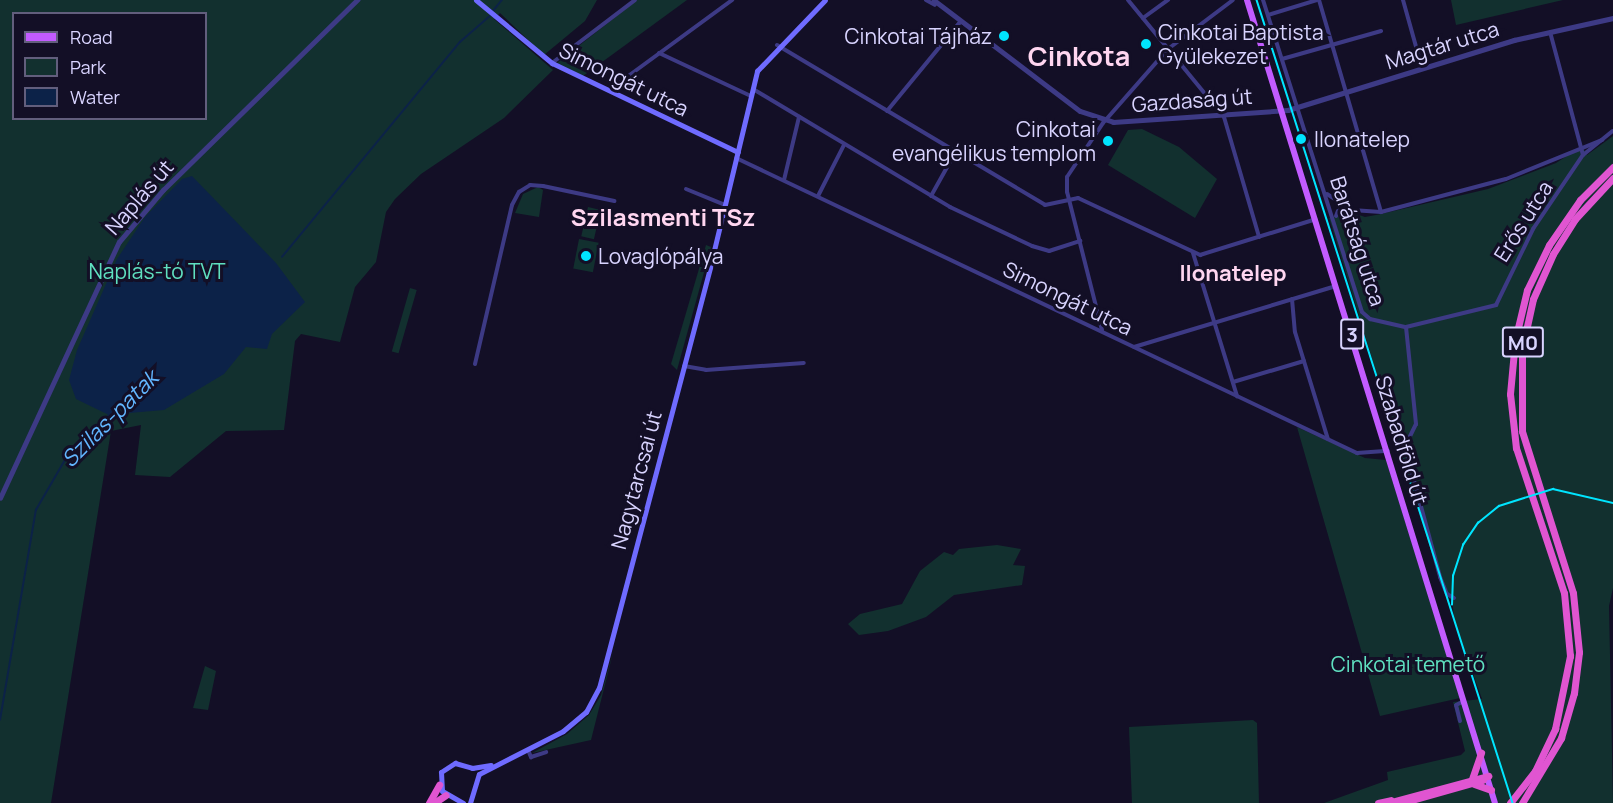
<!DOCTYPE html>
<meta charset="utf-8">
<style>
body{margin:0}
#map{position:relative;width:1613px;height:803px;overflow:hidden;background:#130f26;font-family:Manrope,sans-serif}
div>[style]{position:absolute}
.green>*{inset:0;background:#12302f;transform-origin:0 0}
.water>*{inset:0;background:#0c2248}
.stream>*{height:1.5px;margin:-0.75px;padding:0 0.75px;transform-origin:0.75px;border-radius:0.75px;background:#0c2248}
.minor>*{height:4px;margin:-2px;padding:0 2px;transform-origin:2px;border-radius:2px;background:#3d3a85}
.tertiary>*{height:4.5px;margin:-2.25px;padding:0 2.25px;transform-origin:2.25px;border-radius:2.25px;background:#3d3a85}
.secondary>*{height:5px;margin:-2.5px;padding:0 2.5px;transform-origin:2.5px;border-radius:2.5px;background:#6f6bff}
.primary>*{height:6px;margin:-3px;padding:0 3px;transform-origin:3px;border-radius:3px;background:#c25bff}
.trunk>*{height:7px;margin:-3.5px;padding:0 3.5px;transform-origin:3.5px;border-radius:3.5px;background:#e055d1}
.tram>*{height:1.5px;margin:-0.75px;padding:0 0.75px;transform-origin:0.75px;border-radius:0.75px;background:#00e5ff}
.dots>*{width:16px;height:16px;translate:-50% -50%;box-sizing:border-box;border:3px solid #130f26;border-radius:50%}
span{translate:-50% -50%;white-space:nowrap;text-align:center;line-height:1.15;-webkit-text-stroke:6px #130f26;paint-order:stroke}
.shield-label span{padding:2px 4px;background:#130f26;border:2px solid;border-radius:4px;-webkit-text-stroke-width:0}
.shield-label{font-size:20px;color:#d9d4ff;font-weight:700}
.poi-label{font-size:21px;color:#d9d4ff}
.left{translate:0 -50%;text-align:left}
.right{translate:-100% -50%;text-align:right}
.street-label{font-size:21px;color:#d9d4ff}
.park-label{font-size:21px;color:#5fe0c0}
.neighbourhood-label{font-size:22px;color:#ffd6f0;font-weight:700}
.water-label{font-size:22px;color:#62b6ff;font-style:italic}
.quarter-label{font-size:24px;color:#ffd6f0;font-weight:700}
.district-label{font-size:27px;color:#ffd6f0;font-weight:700}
.legend{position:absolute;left:12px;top:12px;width:195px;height:108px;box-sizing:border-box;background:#130f26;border:2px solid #625e7d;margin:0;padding:8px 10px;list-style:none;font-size:18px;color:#d9d4ff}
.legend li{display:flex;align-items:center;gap:12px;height:30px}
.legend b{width:30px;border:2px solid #625e7d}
</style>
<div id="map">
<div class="green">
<i style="clip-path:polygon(evenodd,0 0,597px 0,585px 21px,544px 55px,500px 13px,494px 19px,553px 70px,504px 118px,421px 174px,395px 199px,386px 212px,376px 262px,355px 287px,340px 342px,301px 334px,295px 341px,284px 430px,226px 431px,170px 477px,135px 475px,141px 425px,111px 431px,51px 803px,0 803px,0 0,14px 14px,206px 14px,206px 118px,14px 118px,14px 14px)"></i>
<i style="clip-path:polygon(637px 0,687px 0,583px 76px,557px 63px)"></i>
<i style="clip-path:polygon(1451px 0,1563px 0,1456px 25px)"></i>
<i style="clip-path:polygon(1142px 129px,1179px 147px,1217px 179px,1195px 218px,1108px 165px,1128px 130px)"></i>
<i style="clip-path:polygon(1613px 136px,1613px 588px,1609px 606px,1613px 803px,1324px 803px,1388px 780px,1387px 772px,1461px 755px,1465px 751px,1453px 702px,1482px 699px,1455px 624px,1452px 600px,1445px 595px,1422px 522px,1329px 218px,1351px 212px,1365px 217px,1381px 214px,1488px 189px,1556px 163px,1582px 146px,1587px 155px)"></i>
<i style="clip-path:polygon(538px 187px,543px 190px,539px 217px,515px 213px,523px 194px)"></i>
<i style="left:588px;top:207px;width:13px;height:30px;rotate:13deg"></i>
<i style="left:579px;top:239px;width:20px;height:30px;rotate:11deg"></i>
<i style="clip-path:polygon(706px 245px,711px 247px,677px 370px,671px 364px)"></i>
<i style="left:410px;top:288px;width:7px;height:66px;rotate:16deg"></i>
<i style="clip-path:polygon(1297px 427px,1365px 458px,1386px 460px,1460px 698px,1380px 716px)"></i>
<i style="clip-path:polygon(997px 545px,1021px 549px,1013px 565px,1025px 566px,1022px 585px,954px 595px,926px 617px,888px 631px,859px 635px,848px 624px,860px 614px,902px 604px,920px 571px,944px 552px,953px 555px,959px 549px)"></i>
<i style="clip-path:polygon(614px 649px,591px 740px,532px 753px,567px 734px,589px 715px,601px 695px)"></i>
<i style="clip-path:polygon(205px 666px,216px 671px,208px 710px,193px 708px)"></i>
<i style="clip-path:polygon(1253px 720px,1257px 723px,1259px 803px,1132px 803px,1129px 727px)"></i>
</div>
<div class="water">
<i style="clip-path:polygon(192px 176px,276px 263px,305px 302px,272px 334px,267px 349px,246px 347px,224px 374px,164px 410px,129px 413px,123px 408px,111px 416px,76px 399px,69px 380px,77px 350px,117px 259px,145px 217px,182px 179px)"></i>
</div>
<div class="stream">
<i style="left:493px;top:11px;width:14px;rotate:-51deg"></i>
<i style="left:282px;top:257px;width:279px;rotate:-50.4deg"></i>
<i style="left:460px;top:42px;width:41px;rotate:-41.1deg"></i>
<i style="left:0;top:720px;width:213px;rotate:-80.3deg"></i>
<i style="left:36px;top:510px;width:58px;rotate:-59.9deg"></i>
<i style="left:65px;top:460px;width:62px;rotate:-45.7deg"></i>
</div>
<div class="minor">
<i style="left:926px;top:0;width:10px;rotate:29deg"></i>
<i style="left:1128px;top:0;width:151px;rotate:50.6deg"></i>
<i style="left:1224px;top:117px;width:125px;rotate:73.7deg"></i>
<i style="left:1263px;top:0;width:327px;rotate:72.4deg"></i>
<i style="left:1362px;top:312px;width:11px;rotate:41deg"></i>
<i style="left:1370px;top:319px;width:37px;rotate:13deg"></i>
<i style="left:1406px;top:327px;width:93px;rotate:-13.7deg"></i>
<i style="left:1496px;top:305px;width:85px;rotate:-64deg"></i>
<i style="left:1533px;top:229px;width:89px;rotate:-56deg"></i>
<i style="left:1583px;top:155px;width:127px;rotate:-105deg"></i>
<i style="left:1319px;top:0;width:221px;rotate:73.7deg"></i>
<i style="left:1403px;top:0;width:71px;rotate:74.4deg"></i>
<i style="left:1268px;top:15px;width:51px;rotate:-17deg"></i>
<i style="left:1143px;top:18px;width:31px;rotate:-36deg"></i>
<i style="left:777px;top:45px;width:312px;rotate:30.8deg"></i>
<i style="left:1045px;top:205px;width:34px;rotate:-12deg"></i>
<i style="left:1078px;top:198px;width:135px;rotate:25deg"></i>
<i style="left:1200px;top:255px;width:121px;rotate:-17.2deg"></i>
<i style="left:659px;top:53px;width:102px;rotate:25.1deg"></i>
<i style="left:1282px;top:59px;width:103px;rotate:-15.8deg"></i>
<i style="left:552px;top:63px;width:104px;rotate:-37.2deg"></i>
<i style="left:616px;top:85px;width:144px;rotate:-36.2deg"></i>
<i style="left:753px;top:89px;width:230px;rotate:30.9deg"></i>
<i style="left:950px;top:207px;width:91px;rotate:25.4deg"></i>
<i style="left:1032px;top:246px;width:18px;rotate:16deg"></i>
<i style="left:1049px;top:251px;width:33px;rotate:-18deg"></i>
<i style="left:887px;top:111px;width:115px;rotate:-50.6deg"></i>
<i style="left:1583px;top:155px;width:38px;rotate:-39deg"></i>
<i style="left:736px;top:158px;width:688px;rotate:25.41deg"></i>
<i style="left:1357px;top:453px;width:31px;rotate:-4deg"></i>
<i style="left:784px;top:180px;width:65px;rotate:-76.6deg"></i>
<i style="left:686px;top:189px;width:42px;rotate:22.3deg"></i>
<i style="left:1327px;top:194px;width:30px;rotate:33deg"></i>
<i style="left:1352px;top:210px;width:29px;rotate:4deg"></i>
<i style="left:1381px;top:212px;width:129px;rotate:-14.8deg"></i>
<i style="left:1506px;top:179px;width:104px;rotate:-22.1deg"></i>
<i style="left:818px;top:196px;width:57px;rotate:-63deg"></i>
<i style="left:931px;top:196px;width:51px;rotate:-60.9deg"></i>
<i style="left:1336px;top:216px;width:9px;rotate:-69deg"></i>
<i style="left:1339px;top:208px;width:7px;rotate:-8deg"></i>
<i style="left:1193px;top:253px;width:150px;rotate:72.9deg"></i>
<i style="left:1292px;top:299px;width:33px;rotate:85deg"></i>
<i style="left:1295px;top:332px;width:112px;rotate:72.9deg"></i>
<i style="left:1406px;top:327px;width:98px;rotate:84.1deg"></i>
<i style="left:1416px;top:424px;width:25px;rotate:116deg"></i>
<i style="left:1405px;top:447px;width:135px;rotate:74.9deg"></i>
<i style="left:1440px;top:577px;width:18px;rotate:68deg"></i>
<i style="left:1447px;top:594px;width:8px;rotate:30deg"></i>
<i style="left:1102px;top:330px;width:142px;rotate:-104.2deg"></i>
<i style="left:1067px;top:192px;width:15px;rotate:-90deg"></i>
<i style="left:1067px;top:177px;width:65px;rotate:-56.3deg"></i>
<i style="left:1103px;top:123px;width:98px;rotate:-48.7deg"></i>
<i style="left:1168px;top:49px;width:81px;rotate:-37deg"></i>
<i style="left:1134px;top:347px;width:211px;rotate:-16.8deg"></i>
<i style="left:475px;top:364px;width:163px;rotate:-76.9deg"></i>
<i style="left:512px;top:205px;width:15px;rotate:-62deg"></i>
<i style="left:519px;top:192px;width:13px;rotate:-32deg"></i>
<i style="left:530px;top:185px;width:13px;rotate:4deg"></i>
<i style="left:543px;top:186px;width:73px;rotate:11.9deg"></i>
<i style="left:684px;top:366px;width:22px;rotate:10deg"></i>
<i style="left:706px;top:370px;width:98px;rotate:-4.1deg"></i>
<i style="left:1233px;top:382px;width:74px;rotate:-16.5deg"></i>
<i style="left:1460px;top:721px;width:16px;rotate:-104deg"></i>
<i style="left:1456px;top:705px;width:9px;rotate:-27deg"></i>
<i style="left:528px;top:750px;width:8px;rotate:67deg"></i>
<i style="left:531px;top:757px;width:16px;rotate:-18deg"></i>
</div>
<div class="tertiary">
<i style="left:934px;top:0;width:183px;rotate:37.2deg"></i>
<i style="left:1080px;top:111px;width:35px;rotate:18deg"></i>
<i style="left:1113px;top:122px;width:175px;rotate:-3.9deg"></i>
<i style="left:1288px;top:110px;width:237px;rotate:-17.2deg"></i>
<i style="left:1514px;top:40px;width:101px;rotate:-12.5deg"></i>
<i style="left:0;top:498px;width:282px;rotate:-65.1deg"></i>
<i style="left:119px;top:242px;width:68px;rotate:-49.8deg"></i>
<i style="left:163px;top:190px;width:272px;rotate:-44.4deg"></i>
</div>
<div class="secondary">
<i style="left:476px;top:0;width:99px;rotate:39.7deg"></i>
<i style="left:552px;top:63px;width:206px;rotate:25.6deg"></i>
<i style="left:463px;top:803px;width:24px;rotate:-150deg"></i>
<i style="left:442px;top:791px;width:19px;rotate:-93deg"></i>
<i style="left:441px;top:772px;width:17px;rotate:-33deg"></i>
<i style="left:455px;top:763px;width:18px;rotate:16deg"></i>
<i style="left:472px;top:768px;width:19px;rotate:-9deg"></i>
<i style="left:470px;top:803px;width:30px;rotate:-73deg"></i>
<i style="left:479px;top:774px;width:94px;rotate:-27.1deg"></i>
<i style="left:563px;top:731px;width:30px;rotate:-40deg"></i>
<i style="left:586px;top:712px;width:27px;rotate:-62deg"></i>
<i style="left:599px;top:688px;width:435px;rotate:-75.2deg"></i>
<i style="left:710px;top:267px;width:202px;rotate:-76.5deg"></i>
<i style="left:757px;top:71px;width:98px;rotate:-46.2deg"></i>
</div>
<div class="primary">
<i style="left:1247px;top:0;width:840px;rotate:72.84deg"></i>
</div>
<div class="trunk">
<i style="left:1472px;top:779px;width:28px;rotate:-71deg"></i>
<i style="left:1474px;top:784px;width:18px;rotate:19deg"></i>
<i style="left:429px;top:803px;width:21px;rotate:-61deg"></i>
<i style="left:434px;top:803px;width:14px;rotate:-34deg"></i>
<i style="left:1378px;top:803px;width:13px;rotate:-13deg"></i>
<i style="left:1388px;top:803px;width:104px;rotate:-15.1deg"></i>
<i style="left:1401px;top:803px;width:85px;rotate:-15.7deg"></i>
<i style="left:1510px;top:803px;width:41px;rotate:-52deg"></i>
<i style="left:1535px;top:771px;width:47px;rotate:-64.5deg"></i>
<i style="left:1555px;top:729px;width:75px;rotate:-78.4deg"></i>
<i style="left:1570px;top:656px;width:63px;rotate:-95.4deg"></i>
<i style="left:1564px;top:593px;width:153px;rotate:-108.3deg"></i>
<i style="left:1516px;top:448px;width:54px;rotate:-96.3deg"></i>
<i style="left:1510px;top:394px;width:54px;rotate:-84.7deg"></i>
<i style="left:1515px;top:340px;width:51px;rotate:-76.5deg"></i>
<i style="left:1527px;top:290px;width:50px;rotate:-63.9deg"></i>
<i style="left:1549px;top:245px;width:55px;rotate:-55.4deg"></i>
<i style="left:1580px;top:200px;width:47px;rotate:-45deg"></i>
<i style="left:1522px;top:803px;width:76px;rotate:-59deg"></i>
<i style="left:1561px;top:738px;width:47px;rotate:-73.9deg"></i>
<i style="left:1574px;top:693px;width:41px;rotate:-83deg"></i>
<i style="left:1579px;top:652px;width:59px;rotate:-95.8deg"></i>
<i style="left:1573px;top:593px;width:170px;rotate:-107.5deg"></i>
<i style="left:1522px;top:431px;width:82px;rotate:-90deg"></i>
<i style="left:1522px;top:349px;width:51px;rotate:-77.6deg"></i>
<i style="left:1533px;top:299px;width:49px;rotate:-66deg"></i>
<i style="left:1553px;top:254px;width:41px;rotate:-57.8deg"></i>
<i style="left:1575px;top:219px;width:56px;rotate:-47.2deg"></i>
</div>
<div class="tram">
<i style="left:1257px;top:0;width:843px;rotate:72.32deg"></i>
<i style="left:1452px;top:605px;width:29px;rotate:-88deg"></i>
<i style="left:1453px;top:576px;width:33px;rotate:-72deg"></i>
<i style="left:1463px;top:545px;width:27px;rotate:-56deg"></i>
<i style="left:1478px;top:523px;width:27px;rotate:-39deg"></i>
<i style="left:1499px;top:506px;width:57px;rotate:-17.5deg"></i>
<i style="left:1553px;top:489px;width:62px;rotate:13.1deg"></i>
</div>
<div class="dots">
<i style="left:1004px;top:36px;background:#00e5ff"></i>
<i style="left:1146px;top:44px;background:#00e5ff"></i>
<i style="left:1301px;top:139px;background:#00e5ff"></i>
<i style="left:1108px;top:141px;background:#00e5ff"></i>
<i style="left:586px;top:256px;background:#00e5ff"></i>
</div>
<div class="shield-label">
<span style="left:1352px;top:334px">3</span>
<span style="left:1523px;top:342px">M0</span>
</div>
<div class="poi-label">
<span class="left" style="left:1158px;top:44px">Cinkotai Baptista<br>Gyülekezet</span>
<span class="right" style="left:992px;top:36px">Cinkotai Tájház</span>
<span class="right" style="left:1096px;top:141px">Cinkotai<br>evangélikus templom</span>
<span class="left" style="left:1314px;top:139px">Ilonatelep</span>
<span class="left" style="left:598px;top:256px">Lovaglópálya</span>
</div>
<div class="street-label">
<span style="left:1442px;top:45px;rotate:-17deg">Magtár utca</span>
<span style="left:624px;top:79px;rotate:26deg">Simongát utca</span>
<span style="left:1192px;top:100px;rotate:-4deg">Gazdaság út</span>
<span style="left:139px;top:197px;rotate:-49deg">Naplás út</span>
<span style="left:1523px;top:221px;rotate:-58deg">Erős utca</span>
<span style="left:1358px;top:241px;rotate:72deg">Barátság utca</span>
<span style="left:1068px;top:298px;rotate:26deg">Simongát utca</span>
<span style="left:1402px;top:440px;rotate:73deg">Szabadföld út</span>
<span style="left:636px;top:480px;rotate:-75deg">Nagytarcsai út</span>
</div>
<div class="park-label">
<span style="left:157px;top:271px">Naplás-tó TVT</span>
<span style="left:1408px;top:664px">Cinkotai temető</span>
</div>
<div class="neighbourhood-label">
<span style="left:1233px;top:274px">Ilonatelep</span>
</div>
<div class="water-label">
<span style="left:110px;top:419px;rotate:-45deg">Szilas-patak</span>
</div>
<div class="quarter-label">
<span style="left:663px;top:217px">Szilasmenti TSz</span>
</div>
<div class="district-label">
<span style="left:1079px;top:56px">Cinkota</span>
</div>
<ul class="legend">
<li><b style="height:8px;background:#c25bff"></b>Road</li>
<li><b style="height:16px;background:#12302f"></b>Park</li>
<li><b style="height:16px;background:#0c2248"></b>Water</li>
</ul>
</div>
